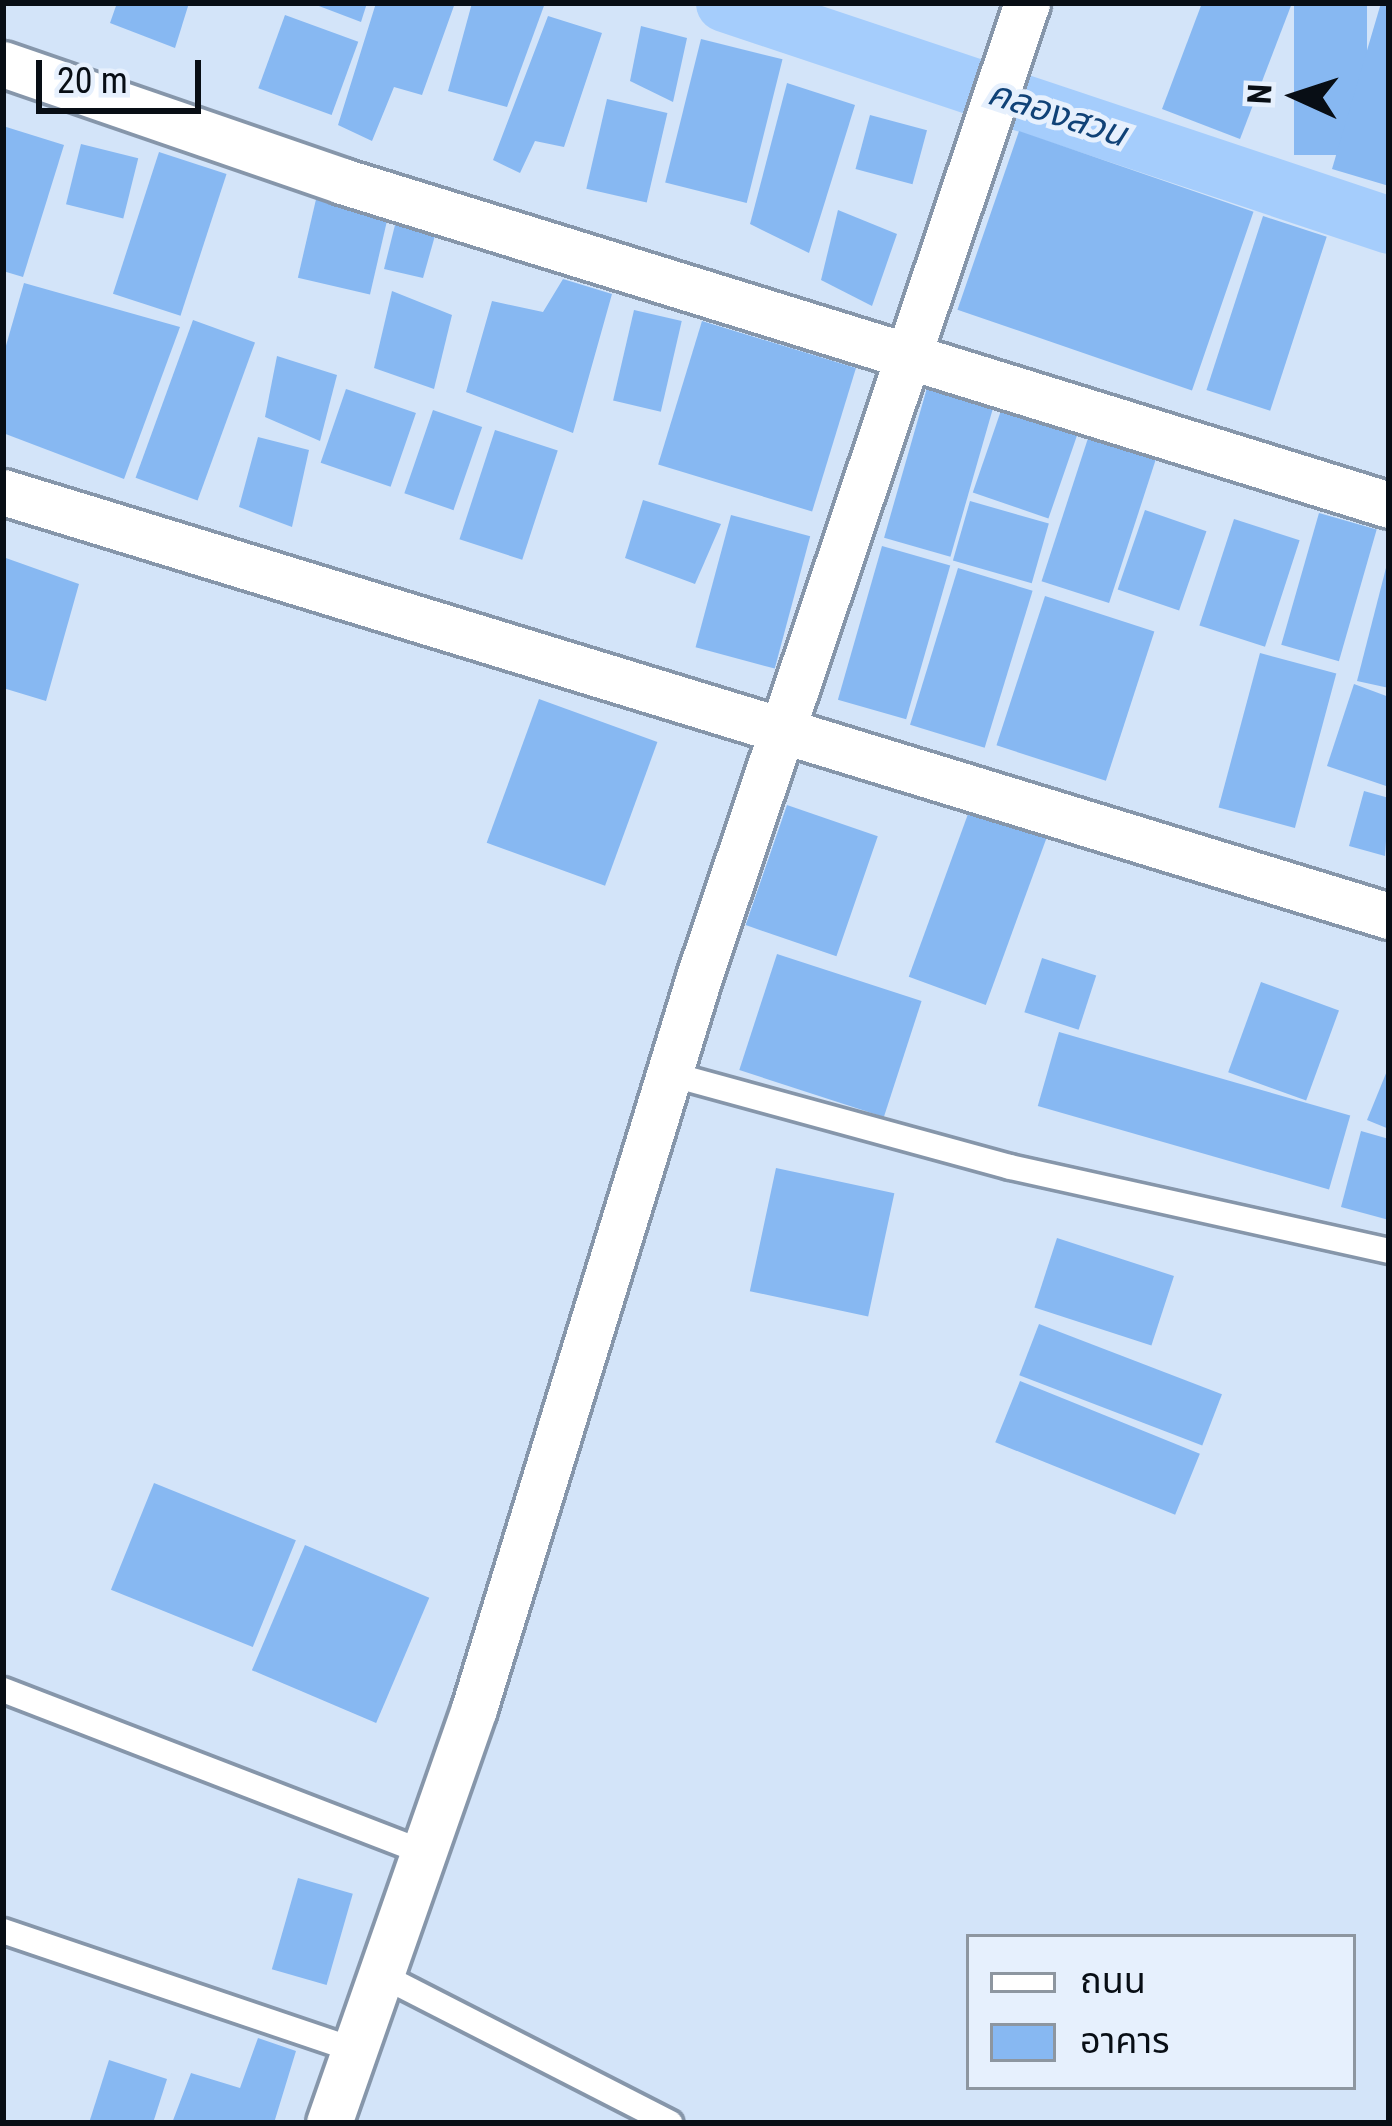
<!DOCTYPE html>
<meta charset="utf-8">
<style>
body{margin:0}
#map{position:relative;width:1392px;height:2126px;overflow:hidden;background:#d3e4f9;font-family:"Roboto Condensed","Noto Sans Thai",sans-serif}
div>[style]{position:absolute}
.canal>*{height:57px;margin:-28.5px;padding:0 28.5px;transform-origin:28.5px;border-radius:28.5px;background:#a5cdfc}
.building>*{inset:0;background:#87b8f2;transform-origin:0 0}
.roads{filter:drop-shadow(3px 0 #8696aa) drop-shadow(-3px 0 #8696aa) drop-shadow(0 3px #8696aa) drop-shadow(0 -3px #8696aa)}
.service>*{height:24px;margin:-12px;padding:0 12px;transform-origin:12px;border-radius:12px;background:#fff}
.minor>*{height:45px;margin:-22.5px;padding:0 22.5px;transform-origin:22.5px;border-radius:22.5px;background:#fff}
span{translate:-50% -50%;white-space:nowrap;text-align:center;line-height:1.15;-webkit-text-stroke:10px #e6f0fd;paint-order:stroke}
.water-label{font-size:36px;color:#104277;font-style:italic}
.frame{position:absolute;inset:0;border:6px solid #080e15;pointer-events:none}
.legend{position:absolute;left:966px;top:1934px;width:390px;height:156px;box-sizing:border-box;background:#e6f0fd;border:3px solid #8d96a0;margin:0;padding:15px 21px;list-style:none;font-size:36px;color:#080e15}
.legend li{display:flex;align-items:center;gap:24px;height:60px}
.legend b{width:60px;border:3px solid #8d96a0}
.north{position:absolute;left:1236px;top:36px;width:120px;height:120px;-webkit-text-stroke:9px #e6f0fd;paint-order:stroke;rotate:273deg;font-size:33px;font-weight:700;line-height:48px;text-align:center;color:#080e15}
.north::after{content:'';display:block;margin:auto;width:42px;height:54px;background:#080e15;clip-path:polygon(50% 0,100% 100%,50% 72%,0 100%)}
.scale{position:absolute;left:36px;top:60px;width:165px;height:54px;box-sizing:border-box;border:6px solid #080e15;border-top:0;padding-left:15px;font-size:36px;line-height:42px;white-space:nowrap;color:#080e15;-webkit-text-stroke:9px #e6f0fd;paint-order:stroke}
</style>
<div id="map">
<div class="canal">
<i style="left:724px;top:3px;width:701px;rotate:18.46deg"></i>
</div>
<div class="building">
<i style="clip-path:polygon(117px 3px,189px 3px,175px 48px,110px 23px)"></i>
<i style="clip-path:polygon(311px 3px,367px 3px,361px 22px)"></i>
<i style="clip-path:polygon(376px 3px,455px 3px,422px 95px,394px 87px,372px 141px,338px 125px)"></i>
<i style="clip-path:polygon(472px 3px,545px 3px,507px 107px,448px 91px)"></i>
<i style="clip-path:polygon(1202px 3px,1292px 3px,1240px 139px,1162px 109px)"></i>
<i style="left:1294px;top:3px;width:73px;height:152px"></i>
<i style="clip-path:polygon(1381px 3px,1389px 3px,1389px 186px,1332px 169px)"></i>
<i style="left:285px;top:15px;width:78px;height:78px;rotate:20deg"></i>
<i style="clip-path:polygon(548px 16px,602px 33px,564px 147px,535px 141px,520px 173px,493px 160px)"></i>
<i style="clip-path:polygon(641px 26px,687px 38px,673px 102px,630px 81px)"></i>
<i style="left:701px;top:39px;width:84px;height:148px;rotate:14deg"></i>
<i style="clip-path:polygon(787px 83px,855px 105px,809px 253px,750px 224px)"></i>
<i style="left:607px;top:99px;width:62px;height:92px;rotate:13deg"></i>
<i style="left:870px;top:115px;width:59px;height:56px;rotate:15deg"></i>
<i style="clip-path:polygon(3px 126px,64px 145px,23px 277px,3px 271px)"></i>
<i style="left:1019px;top:131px;width:248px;height:189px;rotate:19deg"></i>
<i style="left:81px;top:144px;width:59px;height:62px;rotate:14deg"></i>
<i style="left:159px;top:152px;width:71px;height:149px;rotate:18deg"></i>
<i style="left:317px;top:195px;width:74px;height:85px;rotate:13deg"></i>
<i style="clip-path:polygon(838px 210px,897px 234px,872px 306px,821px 280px)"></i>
<i style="left:1263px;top:216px;width:67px;height:183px;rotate:18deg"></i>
<i style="clip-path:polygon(397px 217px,436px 232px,423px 278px,384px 269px)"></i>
<i style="clip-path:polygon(563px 279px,612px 294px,573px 433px,466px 392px,492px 301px,543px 312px)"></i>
<i style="clip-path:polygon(24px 283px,180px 327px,124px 479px,3px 433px,3px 356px)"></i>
<i style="clip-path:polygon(392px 291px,452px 315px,434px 389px,374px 368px)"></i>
<i style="left:634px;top:310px;width:49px;height:93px;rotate:13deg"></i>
<i style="left:193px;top:320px;width:66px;height:168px;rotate:20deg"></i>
<i style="left:702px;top:321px;width:161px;height:150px;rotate:17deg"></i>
<i style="clip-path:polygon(277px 356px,337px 375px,320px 441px,265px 417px)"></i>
<i style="left:929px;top:381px;width:69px;height:163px;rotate:16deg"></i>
<i style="left:346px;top:389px;width:74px;height:78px;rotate:19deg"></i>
<i style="left:1006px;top:396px;width:80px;height:102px;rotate:19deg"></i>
<i style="left:433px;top:410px;width:52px;height:88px;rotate:19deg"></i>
<i style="left:1091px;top:429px;width:71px;height:160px;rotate:18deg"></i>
<i style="left:495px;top:430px;width:66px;height:115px;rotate:18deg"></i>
<i style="clip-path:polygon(258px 437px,309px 450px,292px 527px,239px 507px)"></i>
<i style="clip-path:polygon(643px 500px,721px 524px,695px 584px,625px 558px)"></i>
<i style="left:970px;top:501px;width:82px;height:62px;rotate:16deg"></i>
<i style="left:1145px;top:510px;width:65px;height:84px;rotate:19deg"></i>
<i style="left:1319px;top:513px;width:60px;height:137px;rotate:16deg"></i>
<i style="left:731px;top:515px;width:82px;height:137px;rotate:15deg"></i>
<i style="left:1234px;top:519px;width:69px;height:112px;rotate:18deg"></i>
<i style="left:882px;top:546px;width:71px;height:160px;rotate:16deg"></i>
<i style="clip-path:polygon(3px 557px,79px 584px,46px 701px,3px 688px)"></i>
<i style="clip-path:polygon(1387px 564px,1389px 564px,1389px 688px,1357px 681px)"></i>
<i style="left:958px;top:568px;width:78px;height:164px;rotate:17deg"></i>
<i style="left:1045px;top:596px;width:115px;height:157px;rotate:18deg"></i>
<i style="left:1260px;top:653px;width:79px;height:160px;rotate:15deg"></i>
<i style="clip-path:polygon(1354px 684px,1389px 697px,1389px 787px,1327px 766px)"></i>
<i style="left:539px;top:699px;width:126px;height:153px;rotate:20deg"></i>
<i style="clip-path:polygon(1364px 791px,1389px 798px,1385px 856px,1349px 846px)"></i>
<i style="left:972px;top:803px;width:82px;height:185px;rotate:20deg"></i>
<i style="left:787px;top:805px;width:96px;height:127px;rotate:19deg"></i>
<i style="left:777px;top:954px;width:152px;height:122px;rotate:18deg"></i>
<i style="left:1042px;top:958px;width:57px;height:57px;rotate:18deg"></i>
<i style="left:1261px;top:982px;width:83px;height:96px;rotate:20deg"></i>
<i style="left:1059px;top:1032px;width:303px;height:77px;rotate:16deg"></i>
<i style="clip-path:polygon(1389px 1066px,1389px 1129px,1367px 1120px)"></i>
<i style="clip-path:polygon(1361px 1131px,1389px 1139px,1389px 1220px,1341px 1207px)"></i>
<i style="left:776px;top:1168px;width:121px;height:126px;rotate:12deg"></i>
<i style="left:1057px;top:1238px;width:123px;height:73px;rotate:18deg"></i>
<i style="left:1039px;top:1324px;width:196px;height:55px;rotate:21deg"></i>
<i style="left:1020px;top:1381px;width:194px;height:66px;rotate:22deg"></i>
<i style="left:154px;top:1483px;width:153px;height:115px;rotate:22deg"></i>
<i style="left:305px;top:1545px;width:135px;height:136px;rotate:23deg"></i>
<i style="left:298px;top:1878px;width:57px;height:95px;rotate:16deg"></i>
<i style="clip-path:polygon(258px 2038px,296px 2051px,274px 2123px,172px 2123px,191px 2073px,240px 2088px)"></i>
<i style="clip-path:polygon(109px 2060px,167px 2079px,153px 2123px,89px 2123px)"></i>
</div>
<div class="roads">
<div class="service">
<i style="left:670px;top:1074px;width:352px;rotate:15.3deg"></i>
<i style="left:1010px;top:1167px;width:388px;rotate:12.5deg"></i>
<i style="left:3px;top:1690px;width:452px;rotate:21.1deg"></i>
<i style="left:3px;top:1931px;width:372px;rotate:18.7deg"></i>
<i style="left:381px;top:1975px;width:325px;rotate:27.1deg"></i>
</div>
<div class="minor">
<i style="left:3px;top:64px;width:359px;rotate:19deg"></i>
<i style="left:342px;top:181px;width:1096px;rotate:17.19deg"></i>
<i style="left:3px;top:492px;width:1449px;rotate:17.01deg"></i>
<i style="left:329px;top:2123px;width:439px;rotate:-70.7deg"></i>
<i style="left:474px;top:1709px;width:766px;rotate:-72.91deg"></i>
<i style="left:699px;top:977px;width:1028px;rotate:-71.39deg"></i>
</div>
</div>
<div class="water-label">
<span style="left:1057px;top:114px;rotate:18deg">คลองสวน</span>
</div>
<div class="frame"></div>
<ul class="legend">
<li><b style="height:15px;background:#fff"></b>ถนน</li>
<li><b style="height:33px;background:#87b8f2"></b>อาคาร</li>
</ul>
<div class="north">N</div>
<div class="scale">20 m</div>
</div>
